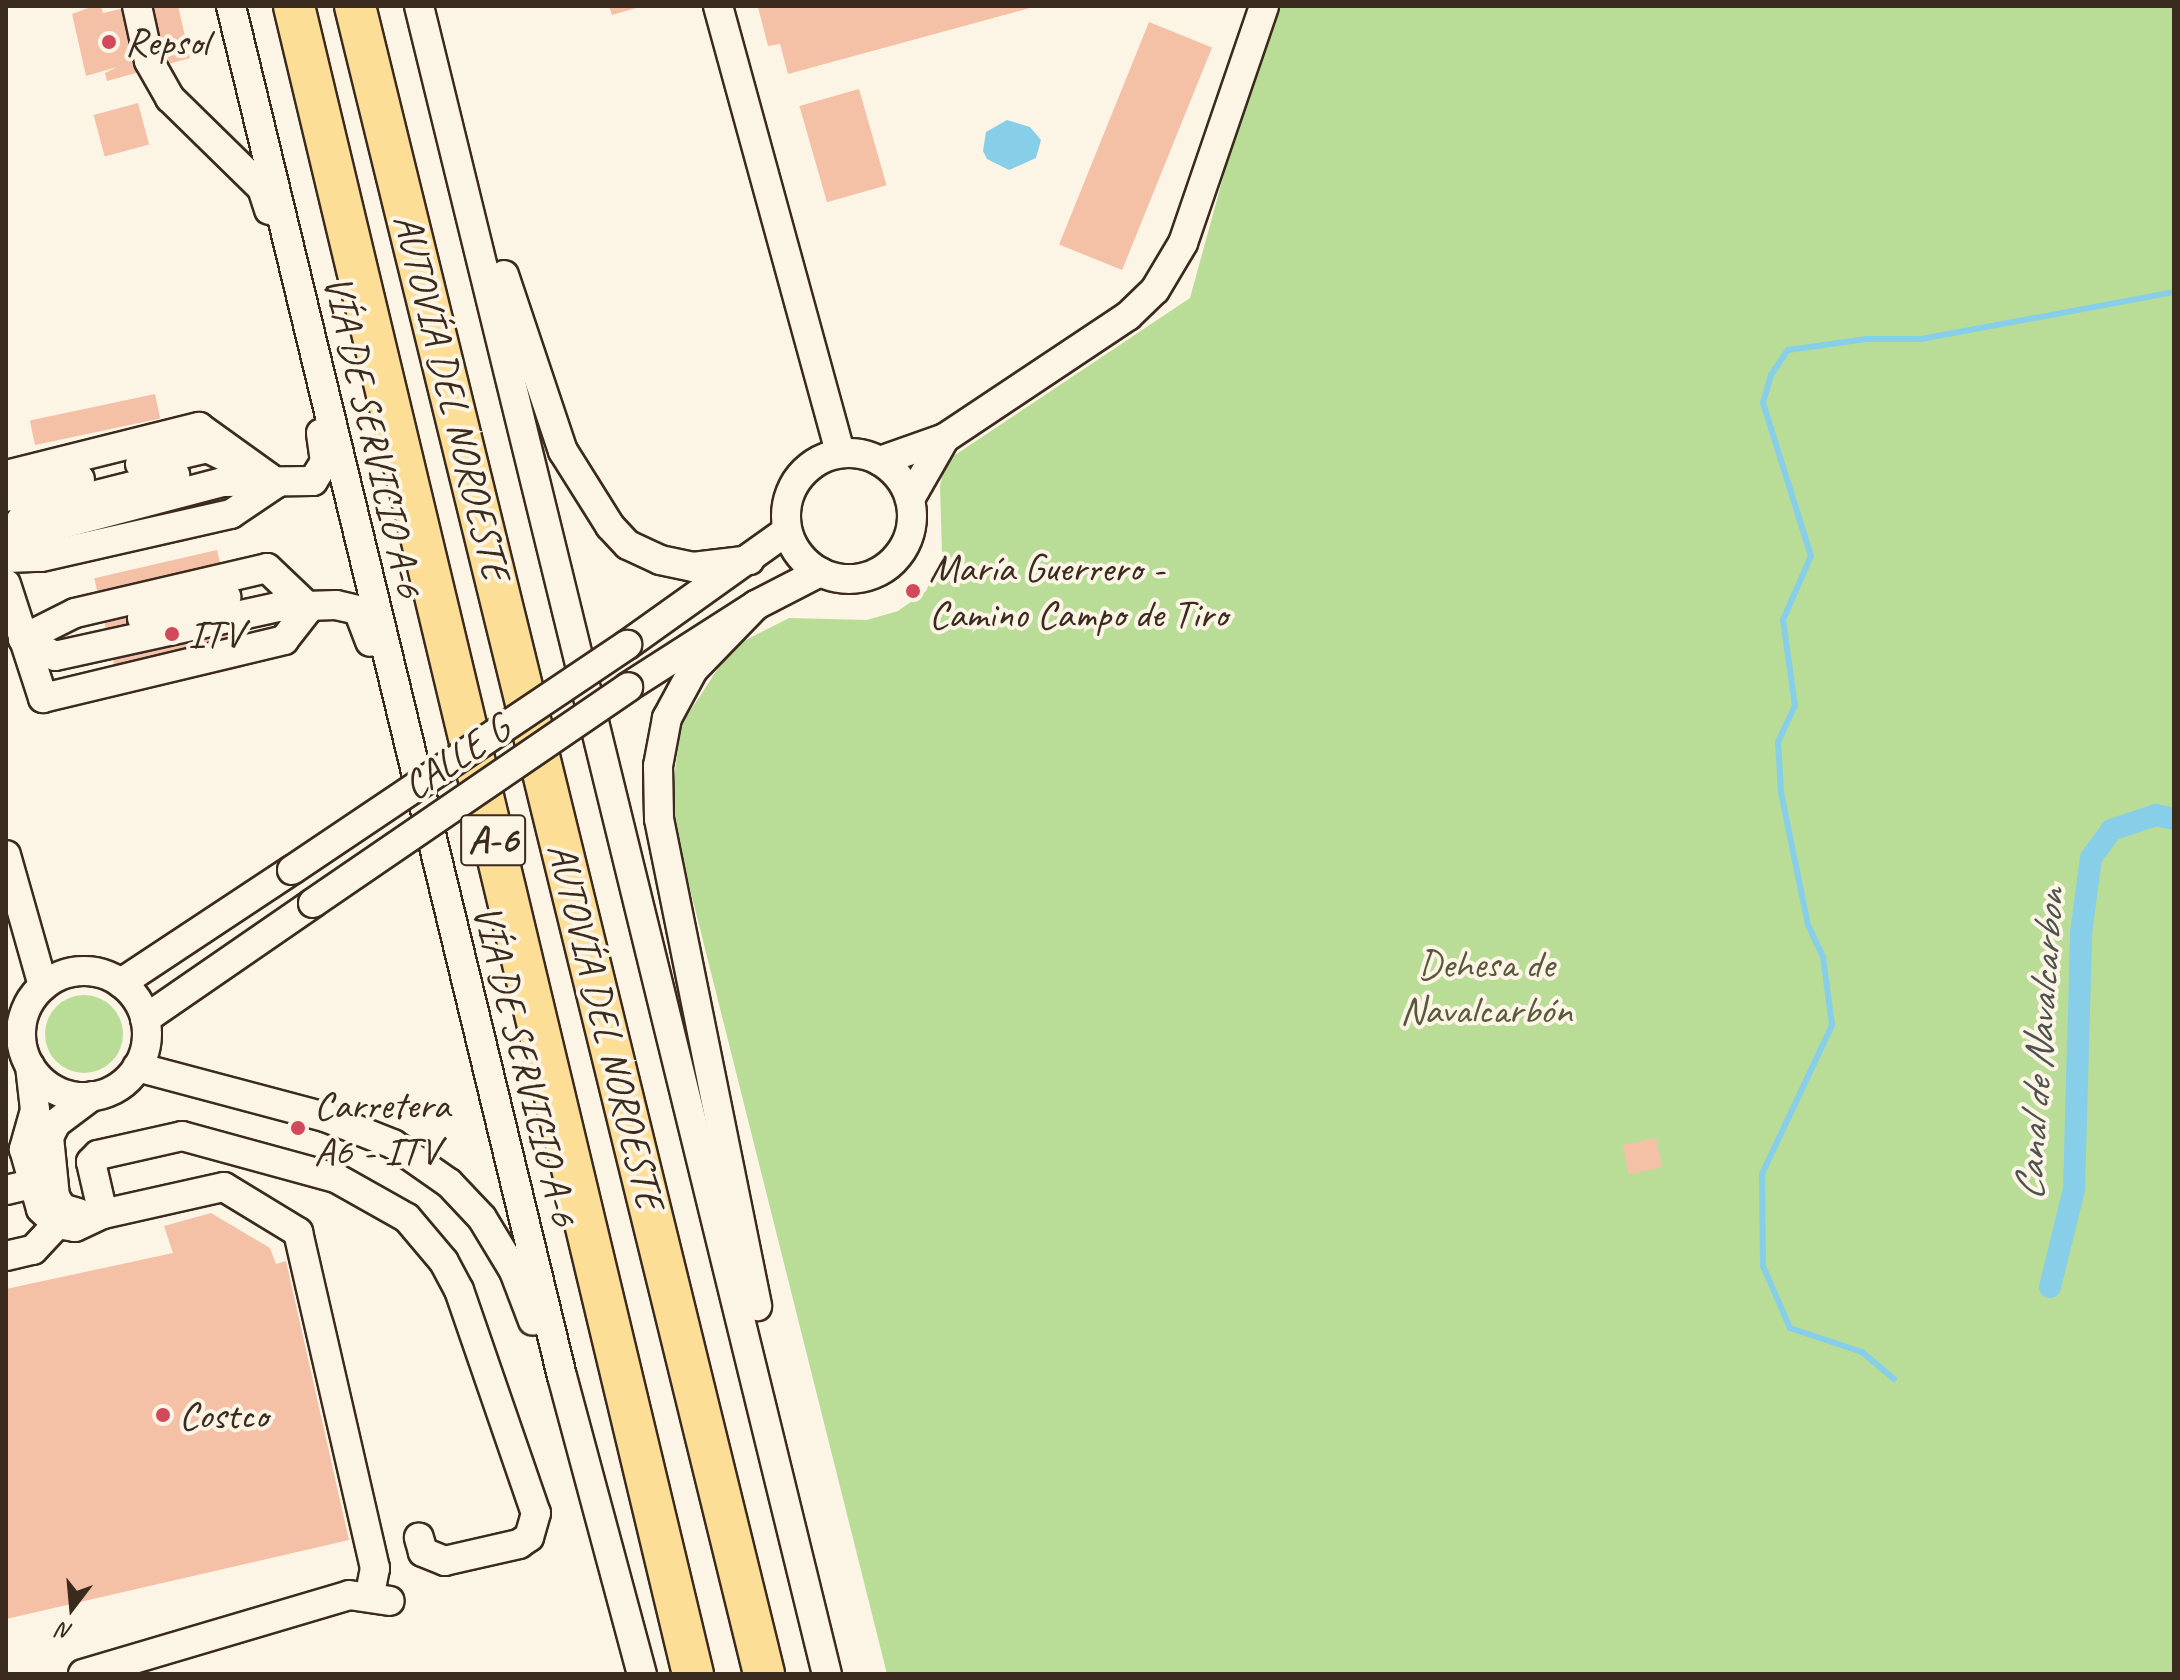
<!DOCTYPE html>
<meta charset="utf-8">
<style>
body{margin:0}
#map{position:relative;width:2180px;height:1680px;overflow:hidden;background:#fcf5e5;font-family:Caveat,sans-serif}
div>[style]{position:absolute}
.green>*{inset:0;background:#b9dd97}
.round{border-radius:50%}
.water>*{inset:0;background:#87cee8}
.stream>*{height:6px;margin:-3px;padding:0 3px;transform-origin:3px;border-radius:3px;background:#87cee8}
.canal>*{height:22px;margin:-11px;padding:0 11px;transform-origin:11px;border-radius:11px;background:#87cee8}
.building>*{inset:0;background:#f5c1a6;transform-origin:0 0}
.roads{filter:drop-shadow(2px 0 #3b2a1e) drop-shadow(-2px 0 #3b2a1e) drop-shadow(0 2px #3b2a1e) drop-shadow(0 -2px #3b2a1e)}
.minor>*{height:28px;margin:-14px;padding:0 14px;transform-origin:14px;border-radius:14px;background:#fcf5e5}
.minor>.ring{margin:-14px;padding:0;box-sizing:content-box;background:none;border:28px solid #fcf5e5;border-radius:50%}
.highway>*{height:40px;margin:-20px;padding:0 20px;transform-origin:20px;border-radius:20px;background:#fdde96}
.bridges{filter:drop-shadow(2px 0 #3b2a1e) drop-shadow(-2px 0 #3b2a1e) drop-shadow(0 2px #3b2a1e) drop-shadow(0 -2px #3b2a1e)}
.minor-bridge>*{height:28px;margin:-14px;padding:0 14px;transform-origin:14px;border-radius:14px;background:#fcf5e5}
.dots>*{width:22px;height:22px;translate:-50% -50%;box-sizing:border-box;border:4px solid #fcf5e5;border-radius:50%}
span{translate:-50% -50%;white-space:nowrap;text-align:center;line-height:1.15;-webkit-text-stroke:8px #fcf5e5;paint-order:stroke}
.shield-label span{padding:2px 6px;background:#fcf5e5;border:2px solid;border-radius:6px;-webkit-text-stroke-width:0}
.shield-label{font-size:38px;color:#3b2a1e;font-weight:700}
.poi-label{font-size:40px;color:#3b2a1e}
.left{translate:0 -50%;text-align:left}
.street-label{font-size:40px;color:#3b2a1e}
.park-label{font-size:40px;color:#5a573c}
.water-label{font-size:42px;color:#4e5350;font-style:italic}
.frame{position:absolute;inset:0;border:8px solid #3b2a1e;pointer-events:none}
.north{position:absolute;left:32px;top:1568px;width:80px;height:80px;-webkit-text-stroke:6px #fcf5e5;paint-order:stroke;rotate:196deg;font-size:22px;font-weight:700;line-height:32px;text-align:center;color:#3b2a1e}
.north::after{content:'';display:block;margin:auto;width:28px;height:36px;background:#3b2a1e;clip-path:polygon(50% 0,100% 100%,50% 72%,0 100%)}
</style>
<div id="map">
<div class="green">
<i style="clip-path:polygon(1270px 6px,2174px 6px,2174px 1674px,887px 1674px,670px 809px,681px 725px,732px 647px,789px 618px,867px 620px,898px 611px,926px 591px,942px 555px,940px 486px,946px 461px,1190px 298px)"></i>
<i class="round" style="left:45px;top:995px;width:78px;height:78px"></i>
</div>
<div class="water">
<i style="clip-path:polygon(1007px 120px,1030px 127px,1041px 140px,1036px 158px,1009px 170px,987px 159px,983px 151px,986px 132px)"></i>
</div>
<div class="stream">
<i style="left:1894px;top:1379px;width:42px;rotate:-139.8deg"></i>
<i style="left:1862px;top:1352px;width:76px;rotate:-161.6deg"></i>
<i style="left:1790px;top:1328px;width:68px;rotate:-113.5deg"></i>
<i style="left:1763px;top:1266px;width:92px;rotate:-90.6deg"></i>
<i style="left:1762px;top:1174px;width:165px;rotate:-64.8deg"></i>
<i style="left:1832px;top:1025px;width:69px;rotate:-97.5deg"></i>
<i style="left:1823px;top:957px;width:35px;rotate:-115deg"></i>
<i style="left:1808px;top:925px;width:136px;rotate:-101.5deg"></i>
<i style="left:1781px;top:792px;width:50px;rotate:-93.4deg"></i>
<i style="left:1778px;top:742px;width:40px;rotate:-65deg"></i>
<i style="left:1795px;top:706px;width:87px;rotate:-97.9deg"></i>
<i style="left:1783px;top:620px;width:70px;rotate:-66.4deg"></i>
<i style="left:1811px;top:556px;width:160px;rotate:-107.4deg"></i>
<i style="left:1763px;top:403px;width:29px;rotate:-74deg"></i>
<i style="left:1771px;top:375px;width:30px;rotate:-56deg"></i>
<i style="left:1788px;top:350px;width:79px;rotate:-8deg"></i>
<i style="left:1866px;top:339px;width:55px"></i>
<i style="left:1921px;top:339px;width:257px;rotate:-10.5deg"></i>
</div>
<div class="canal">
<i style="left:2050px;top:1287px;width:101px;rotate:-76.2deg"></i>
<i style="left:2074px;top:1189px;width:256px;rotate:-88.4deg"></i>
<i style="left:2081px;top:933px;width:76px;rotate:-82.4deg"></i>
<i style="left:2091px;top:858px;width:34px;rotate:-54deg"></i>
<i style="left:2111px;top:830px;width:47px;rotate:-18.4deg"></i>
<i style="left:2156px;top:815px;width:18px;rotate:13deg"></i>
</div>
<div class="building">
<i style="clip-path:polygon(94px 6px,101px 6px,103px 13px,133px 6px,178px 6px,190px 58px,107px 81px,105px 73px,117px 67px,86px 76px,72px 14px)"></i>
<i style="clip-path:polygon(609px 6px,643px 6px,612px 15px)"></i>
<i style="clip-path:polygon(1037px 6px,788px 74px,780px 44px,768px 46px,758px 7px)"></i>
<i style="left:1149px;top:22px;width:68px;height:240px;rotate:22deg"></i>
<i style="left:859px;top:89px;width:100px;height:62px;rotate:74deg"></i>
<i style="left:138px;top:103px;width:43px;height:46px;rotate:75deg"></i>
<i style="left:155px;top:394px;width:25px;height:128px;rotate:78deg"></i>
<i style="left:217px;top:550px;width:120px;height:126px;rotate:77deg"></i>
<i style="left:1656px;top:1138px;width:30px;height:34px;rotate:78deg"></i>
<i style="clip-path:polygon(211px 1213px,270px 1248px,276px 1264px,286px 1261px,349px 1540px,6px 1619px,6px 1289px,173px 1253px,164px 1226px)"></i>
</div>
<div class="roads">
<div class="minor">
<i style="left:137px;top:6px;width:56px;rotate:77.7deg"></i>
<i style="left:149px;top:61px;width:43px;rotate:60.4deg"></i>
<i style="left:170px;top:98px;width:129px;rotate:44.4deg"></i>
<i style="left:262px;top:188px;width:23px;rotate:72deg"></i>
<i style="left:231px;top:6px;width:1409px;rotate:76.42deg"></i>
<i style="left:562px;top:1376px;width:309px;rotate:75deg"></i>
<i style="left:419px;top:6px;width:1717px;rotate:76.26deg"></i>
<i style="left:718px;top:6px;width:463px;rotate:74.7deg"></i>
<i style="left:504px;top:275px;width:186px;rotate:71.5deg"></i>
<i style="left:563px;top:451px;width:89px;rotate:57.9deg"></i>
<i style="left:610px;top:526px;width:26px;rotate:47deg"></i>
<i style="left:628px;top:545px;width:35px;rotate:25deg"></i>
<i style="left:660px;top:560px;width:34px;rotate:12deg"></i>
<i style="left:693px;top:567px;width:57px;rotate:-7deg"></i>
<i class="ring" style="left:786px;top:453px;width:98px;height:98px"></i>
<i style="left:880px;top:461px;width:69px;rotate:-19.5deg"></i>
<i style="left:945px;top:438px;width:220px;rotate:-33.7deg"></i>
<i style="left:1128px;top:316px;width:37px;rotate:-44deg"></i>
<i style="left:1155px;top:290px;width:55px;rotate:-59.2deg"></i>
<i style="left:1183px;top:243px;width:250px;rotate:-71.1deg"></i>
<i style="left:140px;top:464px;width:69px;rotate:-13.4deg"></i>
<i style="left:207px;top:448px;width:25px;rotate:26deg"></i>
<i style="left:6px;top:475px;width:199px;rotate:-14deg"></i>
<i style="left:199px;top:427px;width:96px;rotate:35.7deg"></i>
<i style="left:6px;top:497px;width:76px;rotate:-13.7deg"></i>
<i style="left:910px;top:499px;width:70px;rotate:-60.2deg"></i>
<i style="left:6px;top:544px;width:36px;rotate:-58deg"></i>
<i style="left:25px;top:513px;width:155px;rotate:-14.2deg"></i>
<i style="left:6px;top:552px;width:37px;rotate:-35deg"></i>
<i style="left:36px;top:531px;width:193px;rotate:-14.7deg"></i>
<i style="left:223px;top:482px;width:90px;rotate:-0.6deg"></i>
<i style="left:313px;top:481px;width:22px;rotate:-58deg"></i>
<i style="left:325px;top:462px;width:29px;rotate:-98deg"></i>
<i style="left:6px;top:558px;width:35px;rotate:-2deg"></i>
<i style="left:41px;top:557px;width:195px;rotate:-12.8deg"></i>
<i style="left:231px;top:514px;width:55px;rotate:-34deg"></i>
<i style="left:6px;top:584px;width:120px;rotate:72deg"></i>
<i style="left:43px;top:698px;width:248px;rotate:-13.5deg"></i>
<i style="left:284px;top:640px;width:41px;rotate:-52deg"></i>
<i style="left:756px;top:605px;width:91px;rotate:134.1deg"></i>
<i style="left:693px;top:670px;width:55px;rotate:118.4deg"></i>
<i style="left:667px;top:718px;width:49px;rotate:100.6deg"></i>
<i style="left:658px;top:766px;width:53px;rotate:88.9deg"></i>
<i style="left:659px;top:819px;width:497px;rotate:78.6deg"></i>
<i style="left:142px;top:618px;width:87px;rotate:-14deg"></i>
<i style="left:23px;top:639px;width:36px;rotate:28deg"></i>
<i style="left:55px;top:656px;width:227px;rotate:-12.4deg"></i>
<i style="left:277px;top:607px;width:59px;rotate:-1.9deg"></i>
<i style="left:336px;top:605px;width:23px;rotate:13deg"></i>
<i style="left:358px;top:610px;width:34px;rotate:69deg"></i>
<i style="left:23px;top:639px;width:58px;rotate:-26.6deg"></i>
<i style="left:75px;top:613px;width:197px;rotate:-13.2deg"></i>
<i style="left:267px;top:568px;width:58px;rotate:43.6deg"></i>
<i style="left:627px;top:645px;width:196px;rotate:-35.5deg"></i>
<i style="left:628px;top:687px;width:152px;rotate:-32.6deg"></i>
<i style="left:756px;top:605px;width:72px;rotate:-27.3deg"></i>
<i style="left:6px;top:855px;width:136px;rotate:74.2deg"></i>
<i class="ring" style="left:21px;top:971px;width:98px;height:98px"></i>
<i style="left:121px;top:983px;width:205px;rotate:-33.5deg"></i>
<i style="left:145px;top:1019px;width:204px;rotate:-34.6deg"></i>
<i style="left:30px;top:1066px;width:44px;rotate:83.5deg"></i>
<i style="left:35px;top:1110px;width:41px;rotate:105.8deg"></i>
<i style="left:24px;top:1149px;width:62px;rotate:74.2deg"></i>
<i style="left:41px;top:1209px;width:22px;rotate:43deg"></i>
<i style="left:57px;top:1224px;width:18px;rotate:9deg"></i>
<i style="left:75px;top:1227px;width:31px;rotate:-25deg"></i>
<i style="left:103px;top:1214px;width:124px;rotate:-12.6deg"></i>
<i style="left:224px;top:1187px;width:87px;rotate:31.3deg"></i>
<i style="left:298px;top:1232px;width:345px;rotate:77.1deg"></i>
<i style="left:375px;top:1568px;width:26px;rotate:101deg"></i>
<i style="left:137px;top:1067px;width:195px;rotate:14.9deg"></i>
<i style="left:325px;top:1117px;width:73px;rotate:21.7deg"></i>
<i style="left:393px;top:1144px;width:68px;rotate:34.9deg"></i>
<i style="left:449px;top:1183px;width:48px;rotate:46.7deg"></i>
<i style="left:482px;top:1218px;width:62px;rotate:58.9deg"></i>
<i style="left:514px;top:1271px;width:53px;rotate:69.2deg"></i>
<i style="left:6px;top:1190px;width:26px;rotate:-13deg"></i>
<i style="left:78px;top:1213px;width:17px;rotate:-163deg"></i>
<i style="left:62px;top:1208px;width:13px;rotate:-122deg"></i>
<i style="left:55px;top:1197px;width:60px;rotate:-95.7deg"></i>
<i style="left:49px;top:1137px;width:16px;rotate:-63deg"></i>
<i style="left:56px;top:1123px;width:45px;rotate:-36.9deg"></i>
<i style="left:103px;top:1214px;width:53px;rotate:-103deg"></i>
<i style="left:91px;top:1162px;width:10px;rotate:-45deg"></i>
<i style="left:98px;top:1155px;width:86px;rotate:-12.7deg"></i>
<i style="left:182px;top:1136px;width:160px;rotate:15.3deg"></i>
<i style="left:336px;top:1178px;width:81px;rotate:29.4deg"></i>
<i style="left:407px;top:1218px;width:57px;rotate:49.9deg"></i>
<i style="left:444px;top:1262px;width:32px;rotate:62deg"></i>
<i style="left:459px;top:1290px;width:236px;rotate:71deg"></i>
<i style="left:536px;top:1513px;width:25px;rotate:106deg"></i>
<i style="left:529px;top:1537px;width:12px;rotate:145deg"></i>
<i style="left:519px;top:1544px;width:76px;rotate:167.1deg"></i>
<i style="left:445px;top:1561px;width:24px;rotate:-158deg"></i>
<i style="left:423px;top:1552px;width:15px;rotate:-106deg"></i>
<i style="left:6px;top:1256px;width:28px;rotate:-13deg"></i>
<i style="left:33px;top:1250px;width:35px;rotate:-47deg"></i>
<i style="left:83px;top:1674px;width:277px;rotate:-16.5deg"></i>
<i style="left:349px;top:1595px;width:41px;rotate:8.3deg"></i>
</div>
<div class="highway">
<i style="left:294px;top:6px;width:1715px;rotate:76.55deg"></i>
<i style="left:355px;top:6px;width:1717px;rotate:76.22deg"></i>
</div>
</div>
<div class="bridges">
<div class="minor-bridge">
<i style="left:292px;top:870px;width:404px;rotate:-33.9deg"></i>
<i style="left:313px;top:903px;width:382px;rotate:-34.4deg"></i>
</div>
</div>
<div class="dots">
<i style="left:109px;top:42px;background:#d1495b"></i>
<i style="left:913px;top:591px;background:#d1495b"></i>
<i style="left:172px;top:634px;background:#d1495b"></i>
<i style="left:298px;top:1128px;background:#d1495b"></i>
<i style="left:163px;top:1415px;background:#d1495b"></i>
</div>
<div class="shield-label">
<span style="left:493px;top:840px">A-6</span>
</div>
<div class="poi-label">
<span class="left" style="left:125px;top:42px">Repsol</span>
<span class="left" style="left:929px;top:591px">María Guerrero -<br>Camino Campo de Tiro</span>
<span class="left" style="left:188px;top:634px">ITV</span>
<span class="left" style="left:314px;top:1128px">Carretera<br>A6 - ITV</span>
<span class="left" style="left:179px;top:1415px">Costco</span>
</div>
<div class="street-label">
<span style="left:452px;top:397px;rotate:76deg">AUTOVÍA DEL NOROESTE</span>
<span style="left:374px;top:436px;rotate:77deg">VÍA DE SERVICIO A-6</span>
<span style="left:456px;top:757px;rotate:-34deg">CALLE G</span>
<span style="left:606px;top:1026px;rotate:76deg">AUTOVÍA DEL NOROESTE</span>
<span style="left:526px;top:1065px;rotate:76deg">VÍA DE SERVICIO A-6</span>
</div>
<div class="park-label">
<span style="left:1486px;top:987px">Dehesa de<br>Navalcarbón</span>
</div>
<div class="water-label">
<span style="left:2040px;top:1045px;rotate:-86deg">Canal de Navalcarbon</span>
</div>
<div class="frame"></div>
<div class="north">N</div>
</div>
